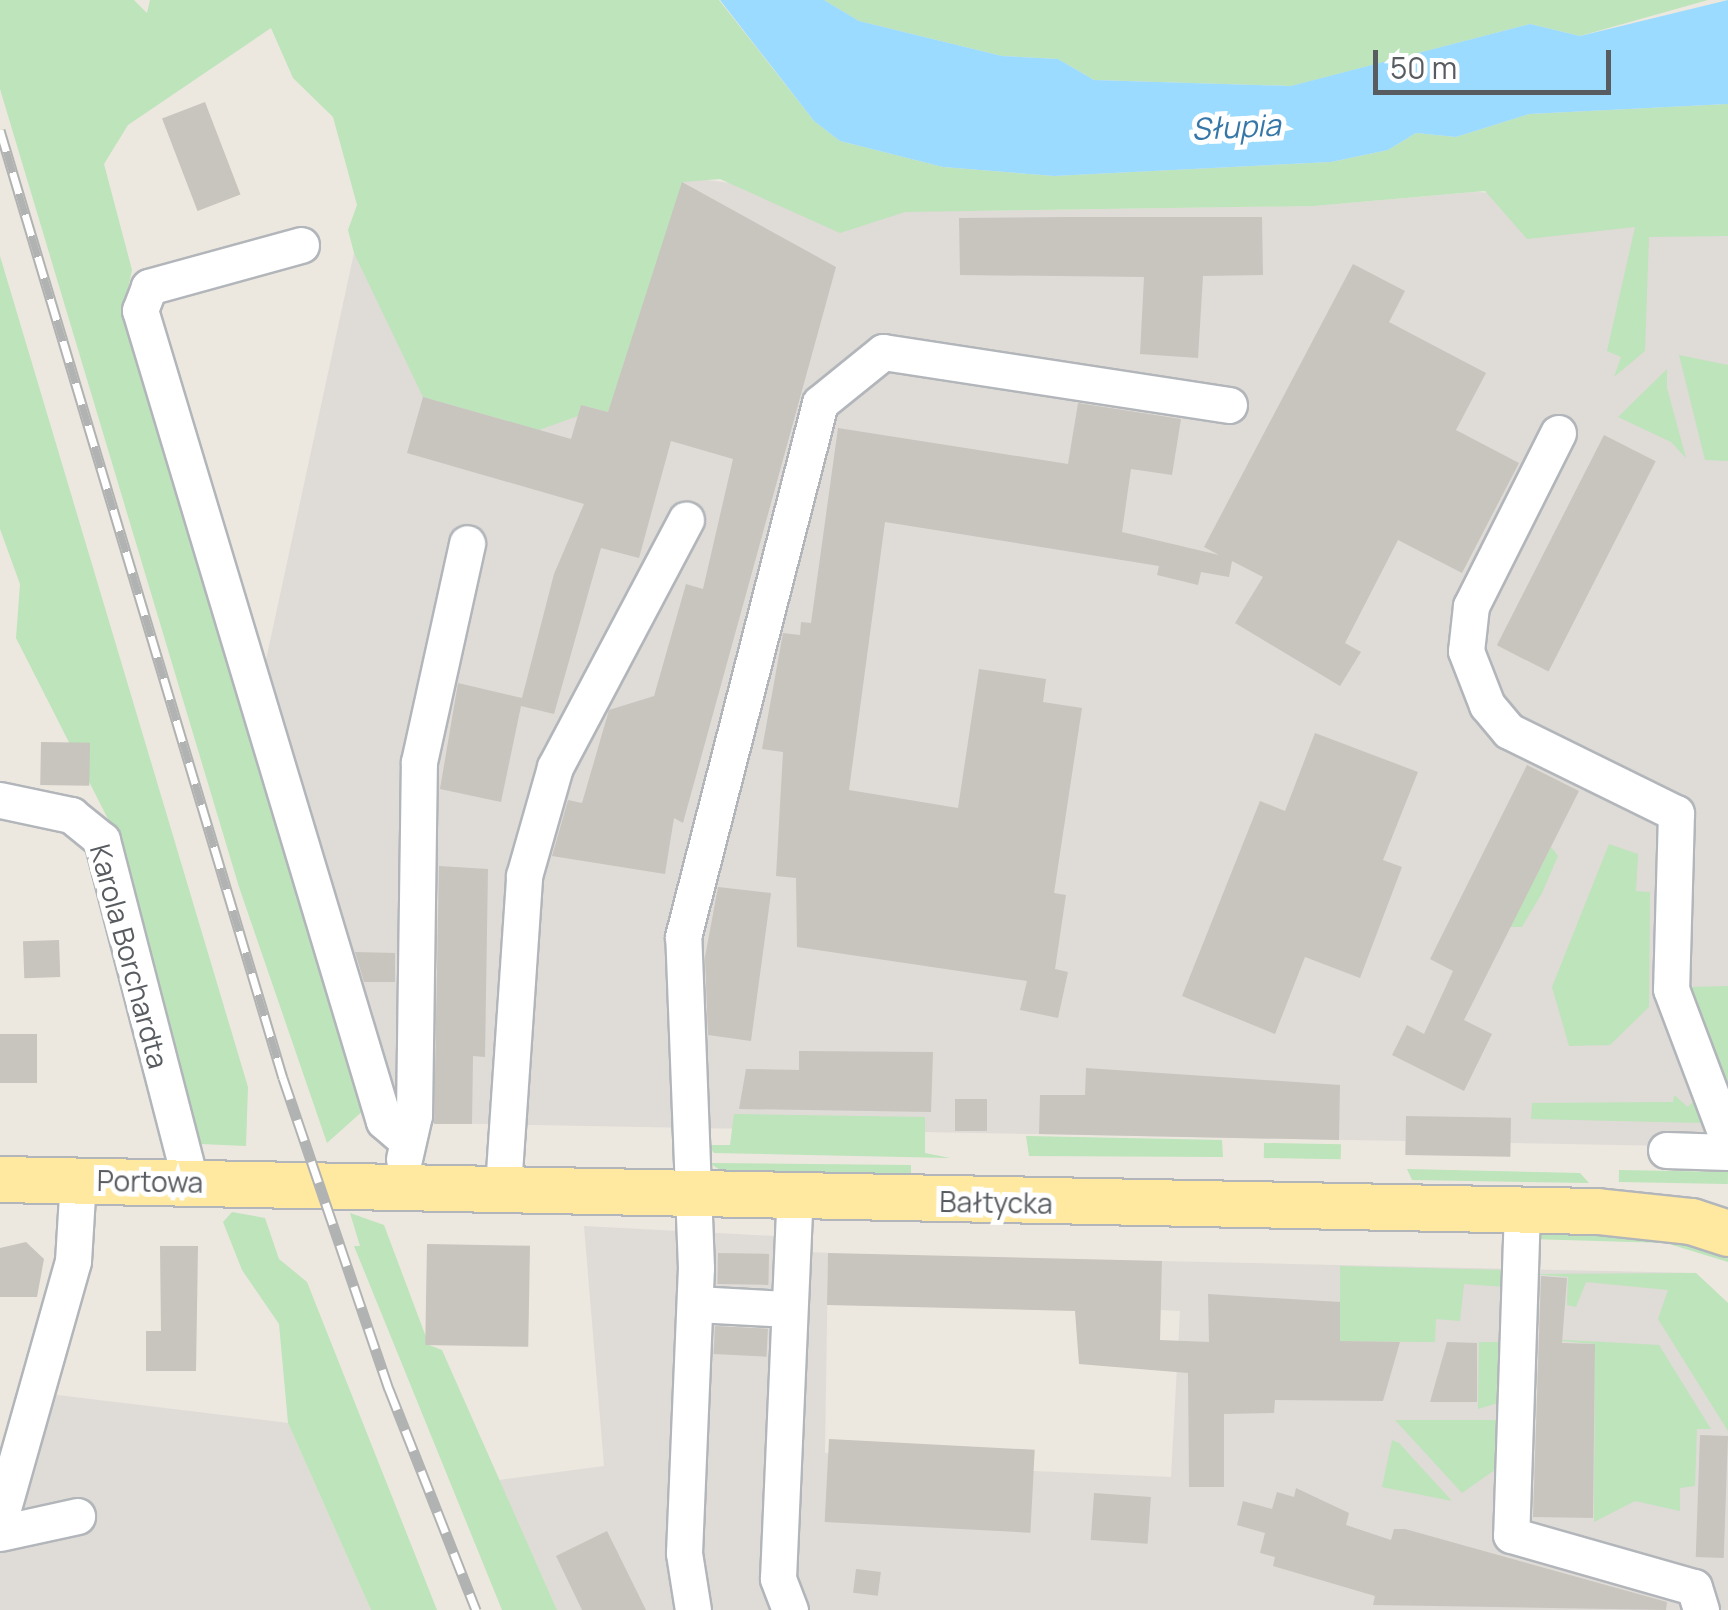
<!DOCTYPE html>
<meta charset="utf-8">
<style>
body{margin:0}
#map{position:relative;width:1728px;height:1610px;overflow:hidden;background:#ece8df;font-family:Manrope,sans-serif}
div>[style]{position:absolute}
.industrial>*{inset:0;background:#dfdbd7}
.green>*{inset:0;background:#bde4ba;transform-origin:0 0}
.water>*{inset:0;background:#9bdbff}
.building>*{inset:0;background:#c8c4be;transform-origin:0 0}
.roads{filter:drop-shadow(2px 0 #b2b6ba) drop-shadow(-2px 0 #b2b6ba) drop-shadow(0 2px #b2b6ba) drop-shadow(0 -2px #b2b6ba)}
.minor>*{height:35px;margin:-17.5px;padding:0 17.5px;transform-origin:17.5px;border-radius:17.5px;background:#fff}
.major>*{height:45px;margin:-22.5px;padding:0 22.5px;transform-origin:22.5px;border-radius:22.5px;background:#ffe8a0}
.rail>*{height:11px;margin-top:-5.5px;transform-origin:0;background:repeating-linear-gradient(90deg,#fff 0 22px,#b1b2b2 0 44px);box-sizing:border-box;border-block:2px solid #b1b2b2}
span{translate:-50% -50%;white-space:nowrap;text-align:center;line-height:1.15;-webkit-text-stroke:10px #fff;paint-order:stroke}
.street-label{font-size:28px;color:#585c60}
.water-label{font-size:30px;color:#3677a8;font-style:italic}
.scale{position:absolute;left:1373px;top:50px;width:238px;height:45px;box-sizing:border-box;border:5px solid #585c60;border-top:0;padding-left:12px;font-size:30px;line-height:35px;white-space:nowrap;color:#585c60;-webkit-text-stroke:8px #fff;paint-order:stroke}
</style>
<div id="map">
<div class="industrial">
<i style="clip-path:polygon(387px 141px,961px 211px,1314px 206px,1475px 192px,1728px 203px,1728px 1147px,378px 1122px,251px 729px,354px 253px,380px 245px)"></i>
<i style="clip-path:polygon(584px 1226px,774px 1236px,774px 1250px,828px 1253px,825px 1453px,1034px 1471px,1171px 1477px,1180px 1311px,1160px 1310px,1162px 1261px,1696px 1273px,1728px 1303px,1728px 1610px,557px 1610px,499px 1480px,604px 1466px)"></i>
<i style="clip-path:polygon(49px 1394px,288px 1423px,371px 1610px,0 1610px,0 1448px,23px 1402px)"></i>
</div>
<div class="green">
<i style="clip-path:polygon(0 0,134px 0,147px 13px,150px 0,719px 0,814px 121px,840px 141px,943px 167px,1054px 176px,1331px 162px,1388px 150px,1416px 133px,1456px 137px,1529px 114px,1728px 104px,1728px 236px,1649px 237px,1645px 351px,1614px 377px,1621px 357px,1607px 351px,1635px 227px,1527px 239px,1485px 191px,1314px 206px,905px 212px,840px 233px,720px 179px,683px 182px,608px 412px,581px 405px,578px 416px,539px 430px,423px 397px,354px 253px,348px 230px,357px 205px,333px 117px,293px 78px,271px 28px,128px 125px,104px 164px,132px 270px,124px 308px,374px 1101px,327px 1143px,239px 887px,0 89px)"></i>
<i style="clip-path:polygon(824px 0,1708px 0,1580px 36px,1530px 24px,1292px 86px,1094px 80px,1058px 59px,1002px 56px,859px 21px)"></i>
<i style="clip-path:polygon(0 256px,248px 1087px,246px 1146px,201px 1144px,192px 1130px,108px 819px,16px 638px,20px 584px,0 529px)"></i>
<i style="clip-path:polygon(1679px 355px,1728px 365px,1728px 461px,1705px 460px)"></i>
<i style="clip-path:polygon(1667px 369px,1667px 388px,1686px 458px,1671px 442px,1618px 417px)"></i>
<i style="clip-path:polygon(1609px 844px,1638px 854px,1636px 891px,1650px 892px,1649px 1007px,1610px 1045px,1569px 1046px,1552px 987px)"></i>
<i style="clip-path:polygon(1551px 847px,1558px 856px,1542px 893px,1522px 927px,1510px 927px)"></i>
<i style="clip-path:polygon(1728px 986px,1728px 1107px,1690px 987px)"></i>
<i style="clip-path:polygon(1674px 1095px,1688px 1107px,1698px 1096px,1704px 1123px,1531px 1119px,1532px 1103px,1673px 1102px)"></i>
<i style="clip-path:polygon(734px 1114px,925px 1117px,925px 1153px,950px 1158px,714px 1153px,708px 1145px,730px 1145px)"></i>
<i style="clip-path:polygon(1026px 1136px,1222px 1140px,1223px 1157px,1029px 1156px)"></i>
<i style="left:1264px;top:1143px;width:77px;height:15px;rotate:1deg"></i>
<i style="clip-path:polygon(709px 1163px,911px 1165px,911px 1174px,722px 1171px)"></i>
<i style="clip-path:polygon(1407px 1169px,1580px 1173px,1589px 1183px,1412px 1180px)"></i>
<i style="left:1619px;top:1170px;width:109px;height:12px;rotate:1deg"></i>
<i style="clip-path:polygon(232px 1212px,265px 1218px,279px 1259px,307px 1282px,437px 1610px,371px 1610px,288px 1423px,279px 1324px,242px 1270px,223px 1222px)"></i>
<i style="clip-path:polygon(350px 1213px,384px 1225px,429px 1345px,442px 1350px,557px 1610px,502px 1610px,354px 1246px,360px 1246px)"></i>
<i style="clip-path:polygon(1588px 1228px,1728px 1248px,1728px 1262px,1666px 1243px,1530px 1239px,1536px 1230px)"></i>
<i style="clip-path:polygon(1340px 1266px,1504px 1270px,1505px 1287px,1464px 1284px,1460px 1321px,1436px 1319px,1435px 1342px,1274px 1341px,1274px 1327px,1340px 1329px)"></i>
<i style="clip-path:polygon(1696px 1273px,1728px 1303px,1728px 1431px,1658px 1319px,1668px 1290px,1586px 1282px,1576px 1307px,1567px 1305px,1568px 1277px,1532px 1274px)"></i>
<i style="clip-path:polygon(1529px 1338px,1659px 1345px,1711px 1429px,1697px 1429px,1695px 1486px,1680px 1488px,1680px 1511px,1635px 1501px,1594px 1522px,1595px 1344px)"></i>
<i style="clip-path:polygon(1479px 1342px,1504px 1342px,1501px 1402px,1478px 1409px)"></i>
<i style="clip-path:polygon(1395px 1420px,1502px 1420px,1496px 1469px,1462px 1493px)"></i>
<i style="clip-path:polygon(1392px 1440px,1399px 1443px,1452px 1501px,1382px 1487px)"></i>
</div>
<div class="water">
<i style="clip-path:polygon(720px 0,824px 0,859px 21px,1002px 56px,1058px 59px,1094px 80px,1291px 86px,1530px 24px,1580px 36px,1728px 0,1728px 104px,1529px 114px,1456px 137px,1416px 133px,1388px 150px,1331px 162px,1054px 176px,943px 167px,840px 141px,814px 121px)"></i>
</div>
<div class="building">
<i style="left:205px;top:102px;width:99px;height:46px;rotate:69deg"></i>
<i style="clip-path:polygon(682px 182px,836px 267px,683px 823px,674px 818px,665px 874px,552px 856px,568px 800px,582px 803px,609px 710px,654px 696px,686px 584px,703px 589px,733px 459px,671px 441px,639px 558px,601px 548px,554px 714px,521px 706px,501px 802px,440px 789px,458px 683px,522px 698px,554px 574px,584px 504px,407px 453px,423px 397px,571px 439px,581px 405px,608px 412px)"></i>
<i style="clip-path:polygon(1066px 217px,1262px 217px,1263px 275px,1203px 276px,1198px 358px,1140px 354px,1144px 277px,960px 275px,959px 218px)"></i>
<i style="clip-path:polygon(1353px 264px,1405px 291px,1389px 322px,1486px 373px,1456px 430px,1519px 463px,1462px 573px,1398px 540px,1345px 643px,1361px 652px,1340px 686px,1235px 623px,1263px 577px,1232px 561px,1229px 577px,1201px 572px,1198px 585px,1157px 575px,1159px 566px,885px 522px,849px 790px,958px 808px,979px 669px,1046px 679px,1043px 702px,1082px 708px,1054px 893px,1066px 895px,1055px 969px,1068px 972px,1058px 1018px,1020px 1010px,1027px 981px,797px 947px,796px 878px,776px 876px,783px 752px,762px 749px,783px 633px,800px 635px,801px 622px,811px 623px,838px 428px,1068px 464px,1078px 403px,1181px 419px,1172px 475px,1131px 469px,1122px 532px,1219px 555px,1204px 547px)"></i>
<i style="left:1604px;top:435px;width:58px;height:236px;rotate:27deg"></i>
<i style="clip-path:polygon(1315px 733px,1418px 772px,1383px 860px,1402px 867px,1360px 978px,1305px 957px,1275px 1034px,1182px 996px,1260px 801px,1285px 811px)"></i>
<i style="left:41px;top:742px;width:49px;height:43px;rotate:1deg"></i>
<i style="clip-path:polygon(1527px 765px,1579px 791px,1464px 1020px,1492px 1034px,1464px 1091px,1392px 1055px,1407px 1025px,1424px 1034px,1453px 971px,1430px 959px)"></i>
<i style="clip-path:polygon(439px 866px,488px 869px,485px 1057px,473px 1056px,472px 1124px,434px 1124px)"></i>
<i style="clip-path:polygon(718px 887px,771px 893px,751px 1041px,708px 1035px,705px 957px)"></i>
<i style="left:59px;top:940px;width:37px;height:36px;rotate:88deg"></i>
<i style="clip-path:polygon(355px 952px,395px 953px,395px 982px,364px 982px)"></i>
<i style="left:0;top:1034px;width:37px;height:49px"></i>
<i style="clip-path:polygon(799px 1051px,933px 1052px,931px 1112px,739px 1109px,746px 1069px,799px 1070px)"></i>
<i style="clip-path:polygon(1086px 1068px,1340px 1085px,1339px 1140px,1039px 1134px,1040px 1095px,1085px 1095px)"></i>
<i style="left:955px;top:1099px;width:32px;height:32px"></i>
<i style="left:1406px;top:1116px;width:105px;height:39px;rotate:1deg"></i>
<i style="clip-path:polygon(26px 1242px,44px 1259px,37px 1297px,0 1297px,0 1248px)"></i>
<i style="left:427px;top:1244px;width:103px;height:101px;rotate:1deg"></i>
<i style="clip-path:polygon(160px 1246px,198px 1246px,196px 1371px,146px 1371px,146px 1331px,161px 1331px)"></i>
<i style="left:718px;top:1253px;width:51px;height:31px;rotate:1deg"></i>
<i style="clip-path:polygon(828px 1253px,1162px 1261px,1160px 1340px,1209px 1342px,1208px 1294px,1340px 1302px,1340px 1341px,1400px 1342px,1383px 1401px,1275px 1400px,1274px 1413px,1224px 1414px,1224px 1487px,1189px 1487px,1188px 1373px,1079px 1364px,1075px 1311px,827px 1305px)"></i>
<i style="clip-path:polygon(1541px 1276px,1567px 1278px,1562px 1343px,1595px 1344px,1593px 1518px,1533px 1517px)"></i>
<i style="left:715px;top:1326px;width:53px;height:28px;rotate:3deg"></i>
<i style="clip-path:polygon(1447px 1342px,1477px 1343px,1477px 1402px,1430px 1402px)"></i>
<i style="left:1700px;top:1435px;width:28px;height:122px;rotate:2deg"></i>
<i style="left:829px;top:1439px;width:206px;height:83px;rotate:3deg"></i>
<i style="clip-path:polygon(1296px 1488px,1349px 1513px,1346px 1525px,1391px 1540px,1394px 1529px,1405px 1529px,1667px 1602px,1666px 1610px,1373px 1605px,1375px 1596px,1273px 1566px,1275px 1557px,1260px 1553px,1265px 1533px,1237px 1525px,1243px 1501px,1272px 1509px,1277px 1492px,1294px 1497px)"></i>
<i style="left:1094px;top:1493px;width:57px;height:47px;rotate:4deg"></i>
<i style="clip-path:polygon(607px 1531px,646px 1610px,582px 1610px,556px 1556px)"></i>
<i style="left:856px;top:1569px;width:25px;height:24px;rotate:7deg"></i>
</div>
<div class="roads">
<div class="minor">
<i style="left:301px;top:245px;width:158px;rotate:164.6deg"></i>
<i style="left:149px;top:287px;width:25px;rotate:111deg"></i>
<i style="left:140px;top:310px;width:847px;rotate:73.26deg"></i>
<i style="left:384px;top:1121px;width:28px;rotate:41deg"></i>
<i style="left:1558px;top:433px;width:194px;rotate:116.7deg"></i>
<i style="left:1471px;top:606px;width:45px;rotate:96.3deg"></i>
<i style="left:1466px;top:651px;width:58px;rotate:68.7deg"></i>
<i style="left:1487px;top:705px;width:34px;rotate:50deg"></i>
<i style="left:1509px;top:731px;width:186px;rotate:26.2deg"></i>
<i style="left:1676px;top:813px;width:176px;rotate:91.6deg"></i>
<i style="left:1671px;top:989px;width:161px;rotate:69.3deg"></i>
<i style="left:0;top:800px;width:73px;rotate:11.9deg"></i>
<i style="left:71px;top:815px;width:40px;rotate:39deg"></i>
<i style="left:102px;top:840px;width:352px;rotate:75.5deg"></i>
<i style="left:1666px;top:1150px;width:62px;rotate:1.8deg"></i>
<i style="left:404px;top:1159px;width:45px;rotate:-77.2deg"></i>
<i style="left:414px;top:1115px;width:353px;rotate:-89.2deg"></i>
<i style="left:419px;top:762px;width:224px;rotate:-77.6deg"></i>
<i style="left:503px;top:1187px;width:312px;rotate:-86.1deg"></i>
<i style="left:524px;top:876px;width:113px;rotate:-74.1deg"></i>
<i style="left:555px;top:767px;width:280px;rotate:-62.1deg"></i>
<i style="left:1522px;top:1209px;width:326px;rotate:91.9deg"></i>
<i style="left:1511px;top:1535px;width:190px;rotate:15.9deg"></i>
<i style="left:1694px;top:1587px;width:24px;rotate:73deg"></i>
<i style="left:695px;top:1304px;width:91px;rotate:3.1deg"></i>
<i style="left:0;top:1519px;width:268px;rotate:-74.2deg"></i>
<i style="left:73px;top:1261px;width:81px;rotate:-86.5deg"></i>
<i style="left:0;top:1533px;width:79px;rotate:-12.4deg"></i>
<i style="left:693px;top:1610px;width:58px;rotate:-99deg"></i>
<i style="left:684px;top:1553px;width:285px;rotate:-87.6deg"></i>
<i style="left:696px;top:1268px;width:331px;rotate:-92.2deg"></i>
<i style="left:683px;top:937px;width:551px;rotate:-75.61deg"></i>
<i style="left:820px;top:403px;width:81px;rotate:-39deg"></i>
<i style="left:883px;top:352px;width:350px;rotate:8.7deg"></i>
<i style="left:790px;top:1610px;width:34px;rotate:-111deg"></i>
<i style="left:778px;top:1578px;width:384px;rotate:-87.5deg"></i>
</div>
<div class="major">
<i style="left:0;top:1179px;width:1597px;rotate:1.15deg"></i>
<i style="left:1597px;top:1211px;width:95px;rotate:6.1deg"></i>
<i style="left:1691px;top:1221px;width:39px;rotate:18deg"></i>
</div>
</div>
<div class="rail">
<i style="left:0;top:130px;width:989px;rotate:73.38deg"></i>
<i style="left:283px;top:1078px;width:329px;rotate:71.2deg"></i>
<i style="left:389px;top:1389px;width:238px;rotate:68.5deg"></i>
</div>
<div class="street-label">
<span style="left:130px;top:956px;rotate:75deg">Karola Borchardta</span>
<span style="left:150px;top:1181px;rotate:1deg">Portowa</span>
<span style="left:996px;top:1202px;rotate:1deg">Bałtycka</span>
</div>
<div class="water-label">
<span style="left:1236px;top:127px;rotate:-3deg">Słupia</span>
</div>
<div class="scale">50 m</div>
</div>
